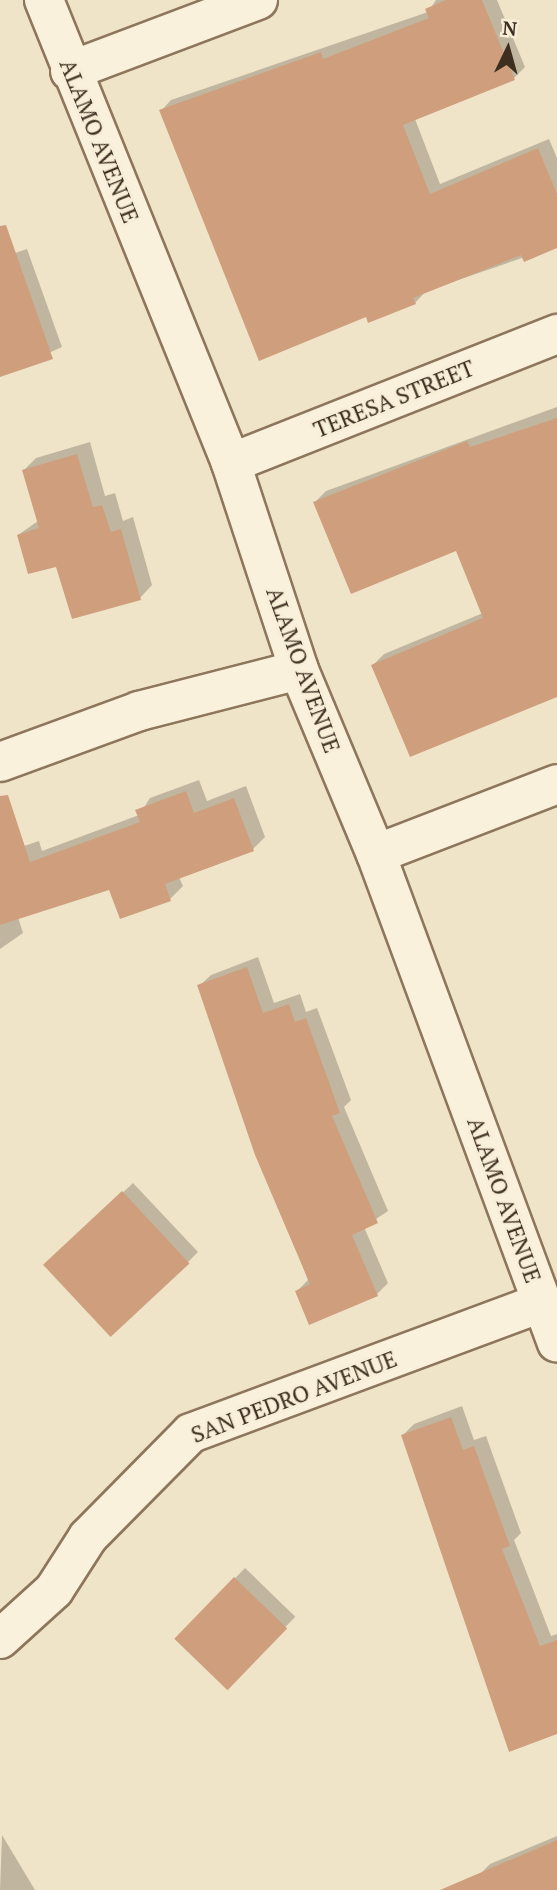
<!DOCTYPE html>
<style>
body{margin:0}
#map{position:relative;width:557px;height:1890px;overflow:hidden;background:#f0e4c8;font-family:"PT Serif",serif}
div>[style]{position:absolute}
.shadow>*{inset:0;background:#0003;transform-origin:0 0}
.building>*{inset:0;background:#cf9f7d;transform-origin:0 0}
.roads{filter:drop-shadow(2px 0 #8d765c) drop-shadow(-2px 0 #8d765c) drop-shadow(0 2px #8d765c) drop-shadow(0 -2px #8d765c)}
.minor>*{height:38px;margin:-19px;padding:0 19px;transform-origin:19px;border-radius:19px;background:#faf1dc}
span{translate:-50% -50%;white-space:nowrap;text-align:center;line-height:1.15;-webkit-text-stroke:5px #f7eed8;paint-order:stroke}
.street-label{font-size:23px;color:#3d2e20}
.north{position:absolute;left:473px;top:14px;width:70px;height:70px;-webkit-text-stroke:5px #f7eed8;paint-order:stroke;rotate:5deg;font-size:19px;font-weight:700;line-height:28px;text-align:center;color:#3d2e20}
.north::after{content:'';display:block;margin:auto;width:24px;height:32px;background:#3d2e20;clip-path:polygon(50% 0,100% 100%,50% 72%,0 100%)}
</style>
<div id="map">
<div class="shadow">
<i style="clip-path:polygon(436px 0,497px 0,525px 67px,514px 78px,415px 119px,440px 184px,549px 139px,557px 158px,557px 246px,426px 291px,415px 303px,367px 315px,161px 111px,171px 100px,428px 12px)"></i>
<i style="clip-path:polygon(27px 249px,62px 347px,0 375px,0 258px)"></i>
<i style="clip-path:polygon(557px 407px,557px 695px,373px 665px,384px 654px,483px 613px,457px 548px,315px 502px,326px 491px)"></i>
<i style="clip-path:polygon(90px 442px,105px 496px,115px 493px,123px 521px,133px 517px,152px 585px,140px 598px,58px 564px,18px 535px,38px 521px,24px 470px,36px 458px)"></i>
<i style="clip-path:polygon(199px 780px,207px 801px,246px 786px,265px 837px,253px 849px,179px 877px,183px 886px,170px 899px,121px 917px,110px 888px,18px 917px,23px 933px,0 949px,0 854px,39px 841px,42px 851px,139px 815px,150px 798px)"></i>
<i style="clip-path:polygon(258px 957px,274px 1003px,300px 994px,306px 1012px,317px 1008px,351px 1100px,344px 1107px,388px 1211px,364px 1227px,388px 1283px,377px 1294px,297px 1291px,308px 1280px,199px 986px,211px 975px)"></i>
<i style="clip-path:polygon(133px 1183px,198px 1252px,188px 1262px,55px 1256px)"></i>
<i style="clip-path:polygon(462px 1406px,474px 1440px,486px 1436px,521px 1533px,514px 1540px,551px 1636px,557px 1634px,557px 1732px,403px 1435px,414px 1424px)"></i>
<i style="left:245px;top:1568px;width:70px;height:98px;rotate:44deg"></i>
<i style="clip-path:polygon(2px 1835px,35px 1890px,0 1890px)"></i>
<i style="clip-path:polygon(557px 1836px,557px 1890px,487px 1890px,480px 1874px,490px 1864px)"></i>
</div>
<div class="building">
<i style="clip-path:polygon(446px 0,482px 0,515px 80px,403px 125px,430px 194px,538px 148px,557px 194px,557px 248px,524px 262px,521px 255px,413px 298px,416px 304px,368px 323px,366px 317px,259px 361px,159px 110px,321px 52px,323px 59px,429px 18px,425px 9px)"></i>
<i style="clip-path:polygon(6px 225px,53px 359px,0 377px,0 226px)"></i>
<i style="clip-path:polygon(557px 418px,557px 697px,410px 757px,371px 665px,483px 618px,456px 551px,351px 594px,313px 502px,467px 441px,470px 447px)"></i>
<i style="clip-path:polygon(77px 454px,93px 507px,102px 505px,111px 532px,121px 529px,141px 600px,72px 619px,56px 567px,28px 574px,17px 535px,39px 528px,22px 470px)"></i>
<i style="clip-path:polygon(186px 791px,194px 813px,234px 798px,254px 851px,165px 884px,171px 901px,120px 919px,109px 890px,0 925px,0 796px,8px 795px,30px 862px,140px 822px,135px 810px)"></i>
<i style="clip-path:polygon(247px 967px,263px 1013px,289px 1004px,295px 1022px,306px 1018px,340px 1113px,332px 1116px,378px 1223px,352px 1235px,378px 1296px,309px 1325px,295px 1291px,310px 1284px,255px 1155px,197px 985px)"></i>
<i style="left:122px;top:1191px;width:99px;height:108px;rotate:47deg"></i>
<i style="clip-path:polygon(451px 1417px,463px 1450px,474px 1446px,510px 1546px,502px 1549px,540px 1646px,557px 1640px,557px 1734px,509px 1752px,401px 1435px)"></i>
<i style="left:234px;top:1577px;width:74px;height:86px;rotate:44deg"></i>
<i style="clip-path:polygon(557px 1840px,557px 1890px,440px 1890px)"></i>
</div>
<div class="roads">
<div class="minor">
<i style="left:44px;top:0;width:499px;rotate:68deg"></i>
<i style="left:231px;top:463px;width:218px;rotate:71.8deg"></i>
<i style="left:299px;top:670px;width:199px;rotate:67.3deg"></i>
<i style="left:376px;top:854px;width:521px;rotate:69.69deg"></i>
<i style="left:70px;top:71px;width:201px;rotate:-20.7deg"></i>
<i style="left:231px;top:463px;width:351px;rotate:-21.6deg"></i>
<i style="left:0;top:762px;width:148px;rotate:-20.1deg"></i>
<i style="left:139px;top:711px;width:165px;rotate:-14.4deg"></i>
<i style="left:376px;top:854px;width:194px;rotate:-21.1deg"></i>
<i style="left:0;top:1639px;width:73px;rotate:-42.2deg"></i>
<i style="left:54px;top:1590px;width:63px;rotate:-57.3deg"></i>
<i style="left:88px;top:1537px;width:146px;rotate:-45.3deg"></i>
<i style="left:191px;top:1433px;width:373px;rotate:-20.4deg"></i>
</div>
</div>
<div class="street-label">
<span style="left:99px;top:141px;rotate:68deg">ALAMO AVENUE</span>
<span style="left:394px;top:399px;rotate:-22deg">TERESA STREET</span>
<span style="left:303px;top:670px;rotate:70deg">ALAMO AVENUE</span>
<span style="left:504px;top:1200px;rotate:70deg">ALAMO AVENUE</span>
<span style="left:294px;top:1397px;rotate:-21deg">SAN PEDRO AVENUE</span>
</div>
<div class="north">N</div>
</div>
